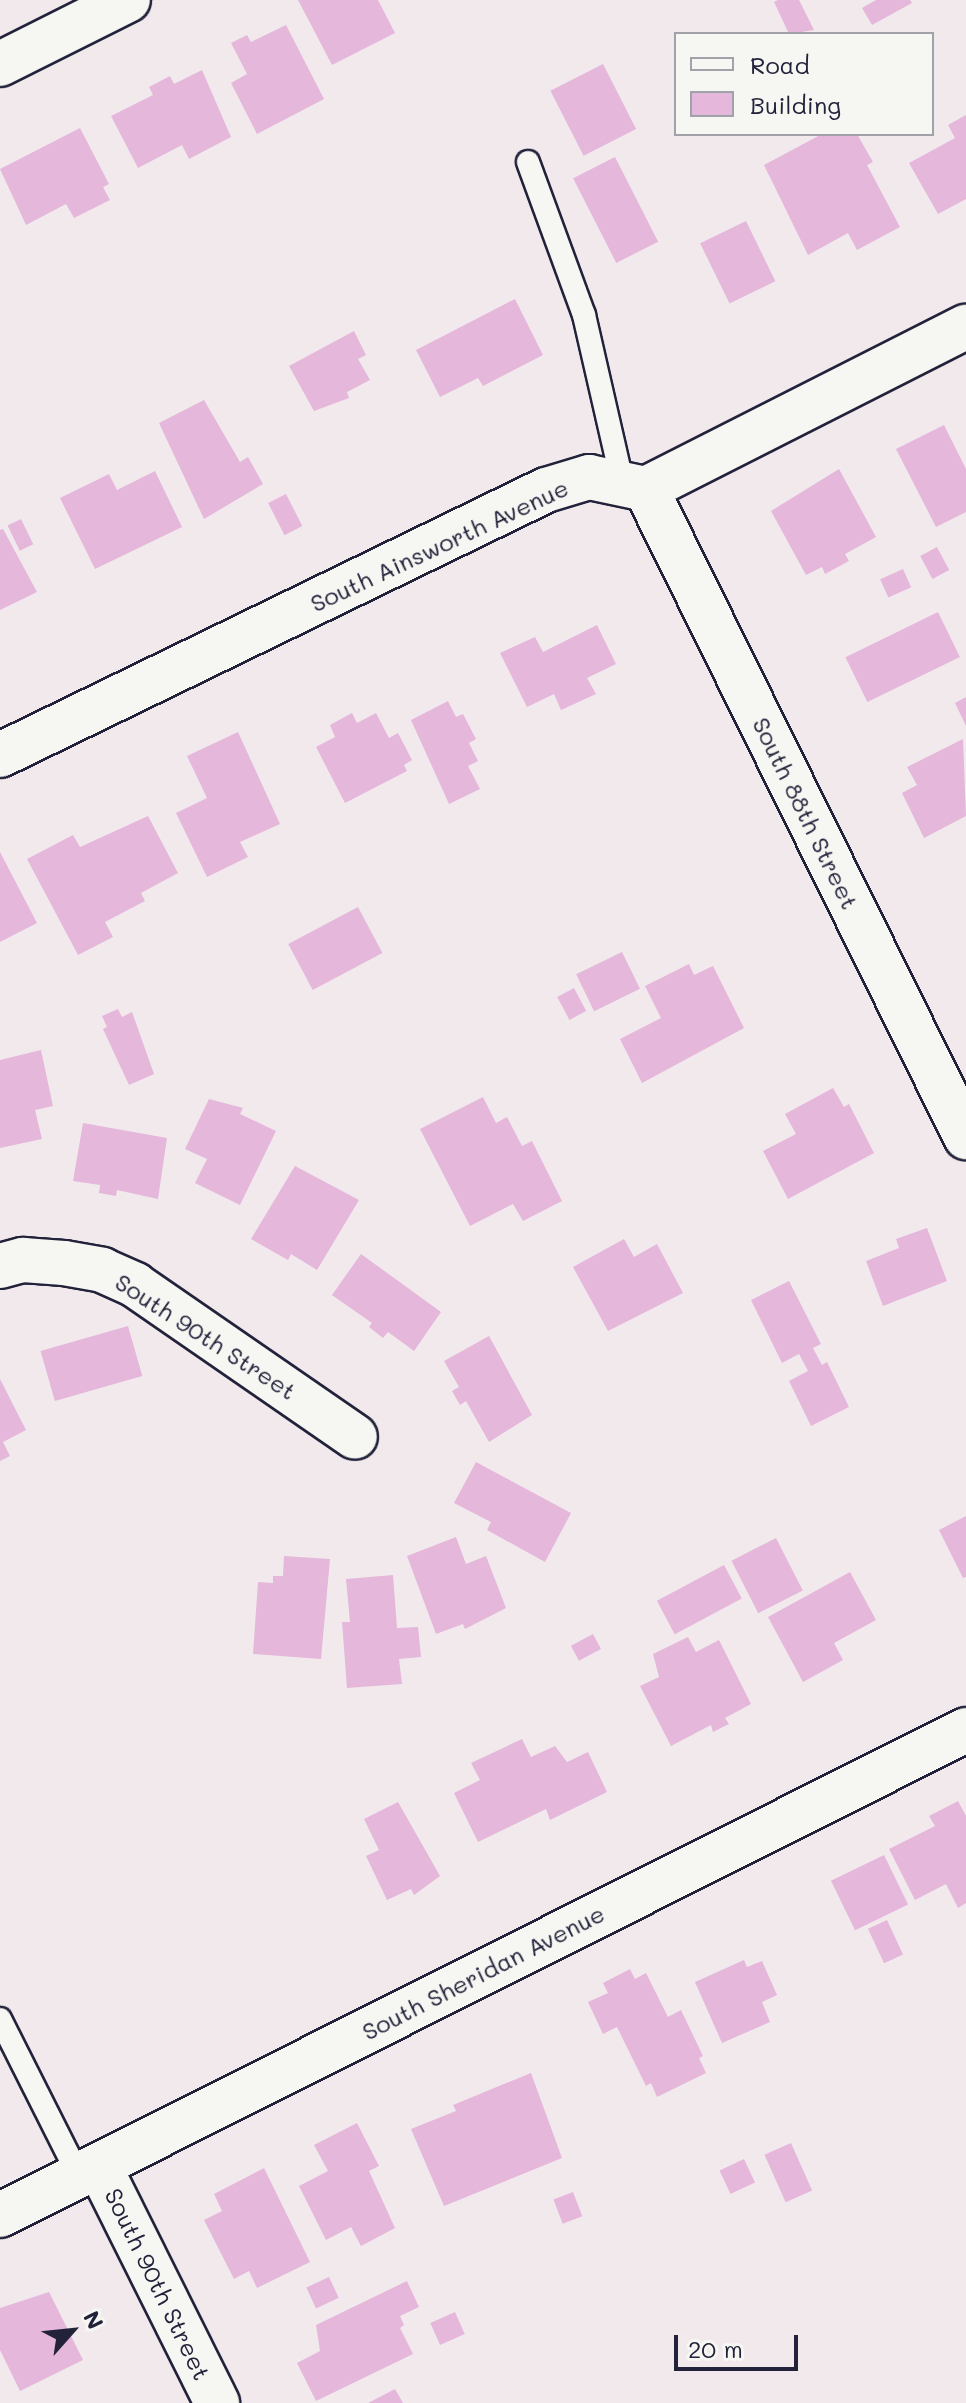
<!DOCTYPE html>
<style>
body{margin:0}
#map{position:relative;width:966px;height:2403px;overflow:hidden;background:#f2e9ed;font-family:Mali,sans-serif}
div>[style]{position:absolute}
.building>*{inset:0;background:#e4b7db;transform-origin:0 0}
.roads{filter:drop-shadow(2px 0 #22223b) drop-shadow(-2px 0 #22223b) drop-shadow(0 2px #22223b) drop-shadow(0 -2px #22223b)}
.service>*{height:22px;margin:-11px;padding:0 11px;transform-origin:11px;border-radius:11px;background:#f6f6f2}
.minor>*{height:44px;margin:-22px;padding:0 22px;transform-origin:22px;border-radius:22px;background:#f6f6f2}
.tertiary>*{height:44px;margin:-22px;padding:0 22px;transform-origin:22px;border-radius:22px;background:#f6f6f2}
span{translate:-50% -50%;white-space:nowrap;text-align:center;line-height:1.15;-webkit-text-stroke:6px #f6f6f2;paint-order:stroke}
.street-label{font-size:24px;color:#22223b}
.legend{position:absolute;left:674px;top:32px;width:260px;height:104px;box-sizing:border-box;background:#f6f6f2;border:2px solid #a1a1a9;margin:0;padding:10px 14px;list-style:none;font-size:24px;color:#22223b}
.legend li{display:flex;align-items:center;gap:16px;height:40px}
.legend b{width:40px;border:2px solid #a1a1a9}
.north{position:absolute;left:32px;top:2291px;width:80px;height:80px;-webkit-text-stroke:6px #f6f6f2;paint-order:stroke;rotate:63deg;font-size:22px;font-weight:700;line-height:32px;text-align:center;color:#22223b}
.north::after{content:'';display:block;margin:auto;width:28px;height:36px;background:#22223b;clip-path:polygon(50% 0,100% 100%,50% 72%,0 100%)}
.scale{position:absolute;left:674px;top:2335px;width:124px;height:36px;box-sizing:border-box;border:4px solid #22223b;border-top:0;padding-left:10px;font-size:24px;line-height:28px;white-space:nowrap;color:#22223b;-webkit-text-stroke:6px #f6f6f2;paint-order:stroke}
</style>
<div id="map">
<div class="building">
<i style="clip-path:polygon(298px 0,378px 0,395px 33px,332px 65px)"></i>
<i style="clip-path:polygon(778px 0,799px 0,814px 30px,789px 34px,774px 2px)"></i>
<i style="clip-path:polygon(876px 0,910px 0,912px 3px,872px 25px,862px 8px)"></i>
<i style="clip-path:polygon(286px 25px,324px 99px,257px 134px,231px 83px,247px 74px,231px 43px,247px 35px,251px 42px)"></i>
<i style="left:603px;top:64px;width:73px;height:59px;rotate:63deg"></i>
<i style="clip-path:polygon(202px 70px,231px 137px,189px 159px,182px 145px,138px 168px,111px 116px,153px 95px,149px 87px,170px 76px,174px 84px)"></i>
<i style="clip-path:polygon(966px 115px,966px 199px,938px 214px,909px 163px,955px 138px,948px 125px)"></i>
<i style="clip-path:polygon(80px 128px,109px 184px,103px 187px,110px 200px,74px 218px,66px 204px,26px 225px,0 169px)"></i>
<i style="clip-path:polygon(822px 134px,857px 134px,873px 162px,867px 165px,900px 227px,857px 250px,848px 233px,808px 255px,764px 165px)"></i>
<i style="left:615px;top:157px;width:95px;height:47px;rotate:63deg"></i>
<i style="left:746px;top:221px;width:67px;height:51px;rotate:64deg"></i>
<i style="clip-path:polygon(515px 299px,543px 355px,483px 386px,478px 378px,440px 397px,416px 350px)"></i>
<i style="clip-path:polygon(354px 331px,366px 355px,358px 359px,370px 380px,347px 392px,349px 398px,314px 411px,289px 366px)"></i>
<i style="clip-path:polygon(204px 400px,240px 462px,248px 457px,263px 484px,204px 519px,159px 423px)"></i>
<i style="clip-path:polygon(944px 425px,966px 469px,966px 512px,936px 527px,896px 449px)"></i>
<i style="clip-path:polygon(839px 469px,876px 537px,845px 554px,849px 561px,825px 574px,822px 567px,806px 575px,771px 511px)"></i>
<i style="clip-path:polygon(155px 471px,182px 527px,95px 569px,60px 498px,109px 474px,117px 490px)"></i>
<i style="left:286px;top:494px;width:36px;height:20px;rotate:63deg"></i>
<i style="left:21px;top:519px;width:28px;height:15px;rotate:64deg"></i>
<i style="clip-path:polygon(3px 529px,37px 592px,0 610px,0 530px)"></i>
<i style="left:937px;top:547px;width:26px;height:19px;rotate:62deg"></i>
<i style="left:903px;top:569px;width:20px;height:25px;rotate:66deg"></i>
<i style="left:938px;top:612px;width:50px;height:103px;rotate:64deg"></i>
<i style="clip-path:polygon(597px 625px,616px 664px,587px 678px,596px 694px,561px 710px,554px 694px,527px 707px,500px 653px,535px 637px,543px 652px)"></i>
<i style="clip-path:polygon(966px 697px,966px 726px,955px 703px)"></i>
<i style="clip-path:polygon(448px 701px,456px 717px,463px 714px,476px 739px,469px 743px,478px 761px,468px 766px,480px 789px,449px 804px,411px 720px)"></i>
<i style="clip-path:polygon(352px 713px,357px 723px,376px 713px,389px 738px,398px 733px,412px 760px,404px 765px,407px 771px,345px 803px,316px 747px,335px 737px,330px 725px)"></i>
<i style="clip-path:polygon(238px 732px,280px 824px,240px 842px,248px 857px,207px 877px,176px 813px,207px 798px,187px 756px)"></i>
<i style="clip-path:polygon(963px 739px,966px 816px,924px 838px,902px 793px,917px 785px,907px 767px)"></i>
<i style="clip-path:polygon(148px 816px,178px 873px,141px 893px,145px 901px,105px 922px,113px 937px,78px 955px,27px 859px,73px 835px,80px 847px)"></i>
<i style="clip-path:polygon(0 852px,37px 923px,0 942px)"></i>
<i style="left:358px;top:907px;width:52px;height:79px;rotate:62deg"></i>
<i style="left:622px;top:952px;width:41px;height:51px;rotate:64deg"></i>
<i style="clip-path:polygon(689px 964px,694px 975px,713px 966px,744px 1028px,642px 1083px,620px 1039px,661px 1018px,645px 986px)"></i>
<i style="left:574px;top:988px;width:26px;height:19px;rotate:62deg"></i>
<i style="clip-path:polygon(118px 1009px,122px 1017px,132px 1012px,154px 1074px,129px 1085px,103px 1029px,107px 1027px,102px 1016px)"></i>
<i style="clip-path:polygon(41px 1050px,53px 1106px,35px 1110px,42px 1139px,0 1148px,0 1060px)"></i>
<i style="clip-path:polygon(833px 1088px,844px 1107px,849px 1104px,874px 1153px,788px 1199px,763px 1151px,796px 1134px,785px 1114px)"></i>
<i style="clip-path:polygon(483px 1097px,496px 1123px,507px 1117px,522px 1146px,532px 1141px,562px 1201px,523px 1221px,513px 1204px,470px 1226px,420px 1129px)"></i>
<i style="clip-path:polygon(209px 1099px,243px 1108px,240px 1114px,276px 1131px,240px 1205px,195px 1183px,207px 1159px,185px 1149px)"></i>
<i style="clip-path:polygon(83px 1123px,167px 1138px,158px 1199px,117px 1190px,116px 1196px,99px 1193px,100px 1185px,73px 1181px)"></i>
<i style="clip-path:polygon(295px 1166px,359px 1200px,317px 1270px,291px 1254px,288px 1260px,251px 1239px)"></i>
<i style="clip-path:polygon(927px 1228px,947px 1281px,883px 1306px,866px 1261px,899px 1248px,896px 1239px)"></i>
<i style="clip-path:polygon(624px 1239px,634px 1257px,657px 1244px,683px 1293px,608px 1331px,573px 1267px)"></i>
<i style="clip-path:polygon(361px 1254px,441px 1312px,414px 1351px,388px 1332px,383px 1338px,369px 1327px,372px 1323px,332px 1295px)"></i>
<i style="clip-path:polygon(789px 1281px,821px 1344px,813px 1348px,822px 1365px,827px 1362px,849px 1407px,811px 1426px,789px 1381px,808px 1371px,799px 1354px,782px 1363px,751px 1300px)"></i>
<i style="left:128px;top:1326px;width:52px;height:91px;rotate:74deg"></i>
<i style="clip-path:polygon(489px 1336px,532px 1415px,489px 1442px,466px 1401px,460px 1405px,452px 1391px,459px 1387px,444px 1361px)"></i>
<i style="clip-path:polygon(0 1379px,26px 1430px,3px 1442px,10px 1456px,0 1461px)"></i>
<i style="clip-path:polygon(476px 1462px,571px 1513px,545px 1562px,487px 1530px,491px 1522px,454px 1503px)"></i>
<i style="clip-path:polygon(966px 1516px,966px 1577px,963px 1578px,939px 1530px)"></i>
<i style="clip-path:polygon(456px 1537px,466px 1564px,486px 1556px,506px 1608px,465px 1629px,463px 1624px,436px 1634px,407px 1556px)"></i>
<i style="left:776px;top:1538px;width:59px;height:50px;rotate:63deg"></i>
<i style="clip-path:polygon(284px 1556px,330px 1559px,321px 1659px,253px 1654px,258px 1582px,273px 1583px,273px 1576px,283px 1576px)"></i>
<i style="left:724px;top:1565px;width:38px;height:76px;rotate:62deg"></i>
<i style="clip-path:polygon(850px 1572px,876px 1620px,834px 1643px,843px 1660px,803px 1682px,768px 1617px)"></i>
<i style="clip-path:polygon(393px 1575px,397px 1628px,418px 1627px,421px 1657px,399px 1659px,402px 1684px,347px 1688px,342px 1622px,350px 1622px,346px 1579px)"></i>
<i style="left:593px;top:1634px;width:17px;height:25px;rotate:62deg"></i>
<i style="clip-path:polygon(688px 1637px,696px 1652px,719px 1640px,751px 1704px,725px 1718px,729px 1724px,713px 1732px,711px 1725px,671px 1746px,640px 1686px,659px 1677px,653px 1654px)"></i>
<i style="clip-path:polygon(522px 1739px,531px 1757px,555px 1746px,567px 1762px,588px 1752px,607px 1792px,550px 1820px,546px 1809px,478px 1842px,454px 1793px,480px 1780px,471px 1763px)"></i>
<i style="clip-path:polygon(958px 1801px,966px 1816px,966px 1903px,958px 1908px,946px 1884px,915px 1900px,889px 1849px,935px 1826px,929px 1816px)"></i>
<i style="clip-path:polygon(398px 1802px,440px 1876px,414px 1895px,411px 1889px,387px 1900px,366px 1856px,379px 1850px,364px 1819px)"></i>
<i style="left:884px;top:1855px;width:55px;height:59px;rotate:64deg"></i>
<i style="left:887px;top:1920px;width:38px;height:21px;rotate:65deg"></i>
<i style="clip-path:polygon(744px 1960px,747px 1967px,762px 1961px,777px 1995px,762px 2002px,770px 2022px,722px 2043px,695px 1982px)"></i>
<i style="clip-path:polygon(630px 1969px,635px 1979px,646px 1973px,668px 2017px,681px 2010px,703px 2056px,699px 2058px,706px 2073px,657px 2097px,651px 2083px,646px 2086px,617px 2027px,603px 2034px,588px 2002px,608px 1993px,603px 1983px)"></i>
<i style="clip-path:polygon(531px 2073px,562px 2158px,444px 2206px,411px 2129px,456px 2111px,453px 2105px)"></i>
<i style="clip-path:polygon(357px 2123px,379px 2166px,369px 2171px,395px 2228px,361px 2246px,351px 2227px,326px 2240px,299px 2186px,328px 2171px,314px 2145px)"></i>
<i style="left:791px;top:2143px;width:52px;height:29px;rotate:66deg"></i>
<i style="left:744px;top:2159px;width:26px;height:27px;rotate:65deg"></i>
<i style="clip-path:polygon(264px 2168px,310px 2262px,257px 2288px,249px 2271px,234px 2279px,204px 2220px,222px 2211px,214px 2194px)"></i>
<i style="left:573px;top:2192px;width:26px;height:21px;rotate:69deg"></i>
<i style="left:329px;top:2277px;width:23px;height:25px;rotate:65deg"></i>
<i style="clip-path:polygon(407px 2281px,419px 2307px,400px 2316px,404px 2325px,400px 2328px,413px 2354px,316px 2401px,297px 2363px,320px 2351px,316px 2325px)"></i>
<i style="clip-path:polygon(49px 2292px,83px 2360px,20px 2391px,0 2350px,0 2308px)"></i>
<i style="left:455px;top:2312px;width:24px;height:27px;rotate:66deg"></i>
<i style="clip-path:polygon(395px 2389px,403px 2403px,368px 2403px)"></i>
</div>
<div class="roads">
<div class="service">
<i style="left:528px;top:162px;width:163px;rotate:69.9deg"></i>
<i style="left:584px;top:315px;width:174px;rotate:77.1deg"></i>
<i style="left:0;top:2019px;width:176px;rotate:63.3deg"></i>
</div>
<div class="minor">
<i style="left:0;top:64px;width:143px;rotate:-26.6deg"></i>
<i style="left:646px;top:489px;width:723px;rotate:63.72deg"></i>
<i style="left:0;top:755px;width:607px;rotate:-25.89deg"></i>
<i style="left:546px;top:490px;width:45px;rotate:-16.8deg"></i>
<i style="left:589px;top:477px;width:58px;rotate:11.9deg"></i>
<i style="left:646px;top:489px;width:359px;rotate:-26.9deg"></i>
<i style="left:0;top:1266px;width:24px;rotate:-15deg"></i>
<i style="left:23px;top:1260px;width:41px;rotate:4.2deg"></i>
<i style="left:64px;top:1263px;width:39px;rotate:10deg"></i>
<i style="left:102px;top:1270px;width:36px;rotate:24deg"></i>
<i style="left:135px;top:1285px;width:267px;rotate:34.6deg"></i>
<i style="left:99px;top:2166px;width:265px;rotate:63.5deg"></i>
</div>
<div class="tertiary">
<i style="left:0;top:2215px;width:1081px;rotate:-26.66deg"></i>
</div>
</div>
<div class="street-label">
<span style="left:439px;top:545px;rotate:-25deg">South Ainsworth Avenue</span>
<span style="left:806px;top:813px;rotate:64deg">South 88th Street</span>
<span style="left:206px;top:1336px;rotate:33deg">South 90th Street</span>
<span style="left:483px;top:1972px;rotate:-27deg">South Sheridan Avenue</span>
<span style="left:158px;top:2284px;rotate:64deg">South 90th Street</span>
</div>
<ul class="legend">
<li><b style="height:10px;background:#f6f6f2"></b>Road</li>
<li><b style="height:22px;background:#e4b7db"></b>Building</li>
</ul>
<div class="north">N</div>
<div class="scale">20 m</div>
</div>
